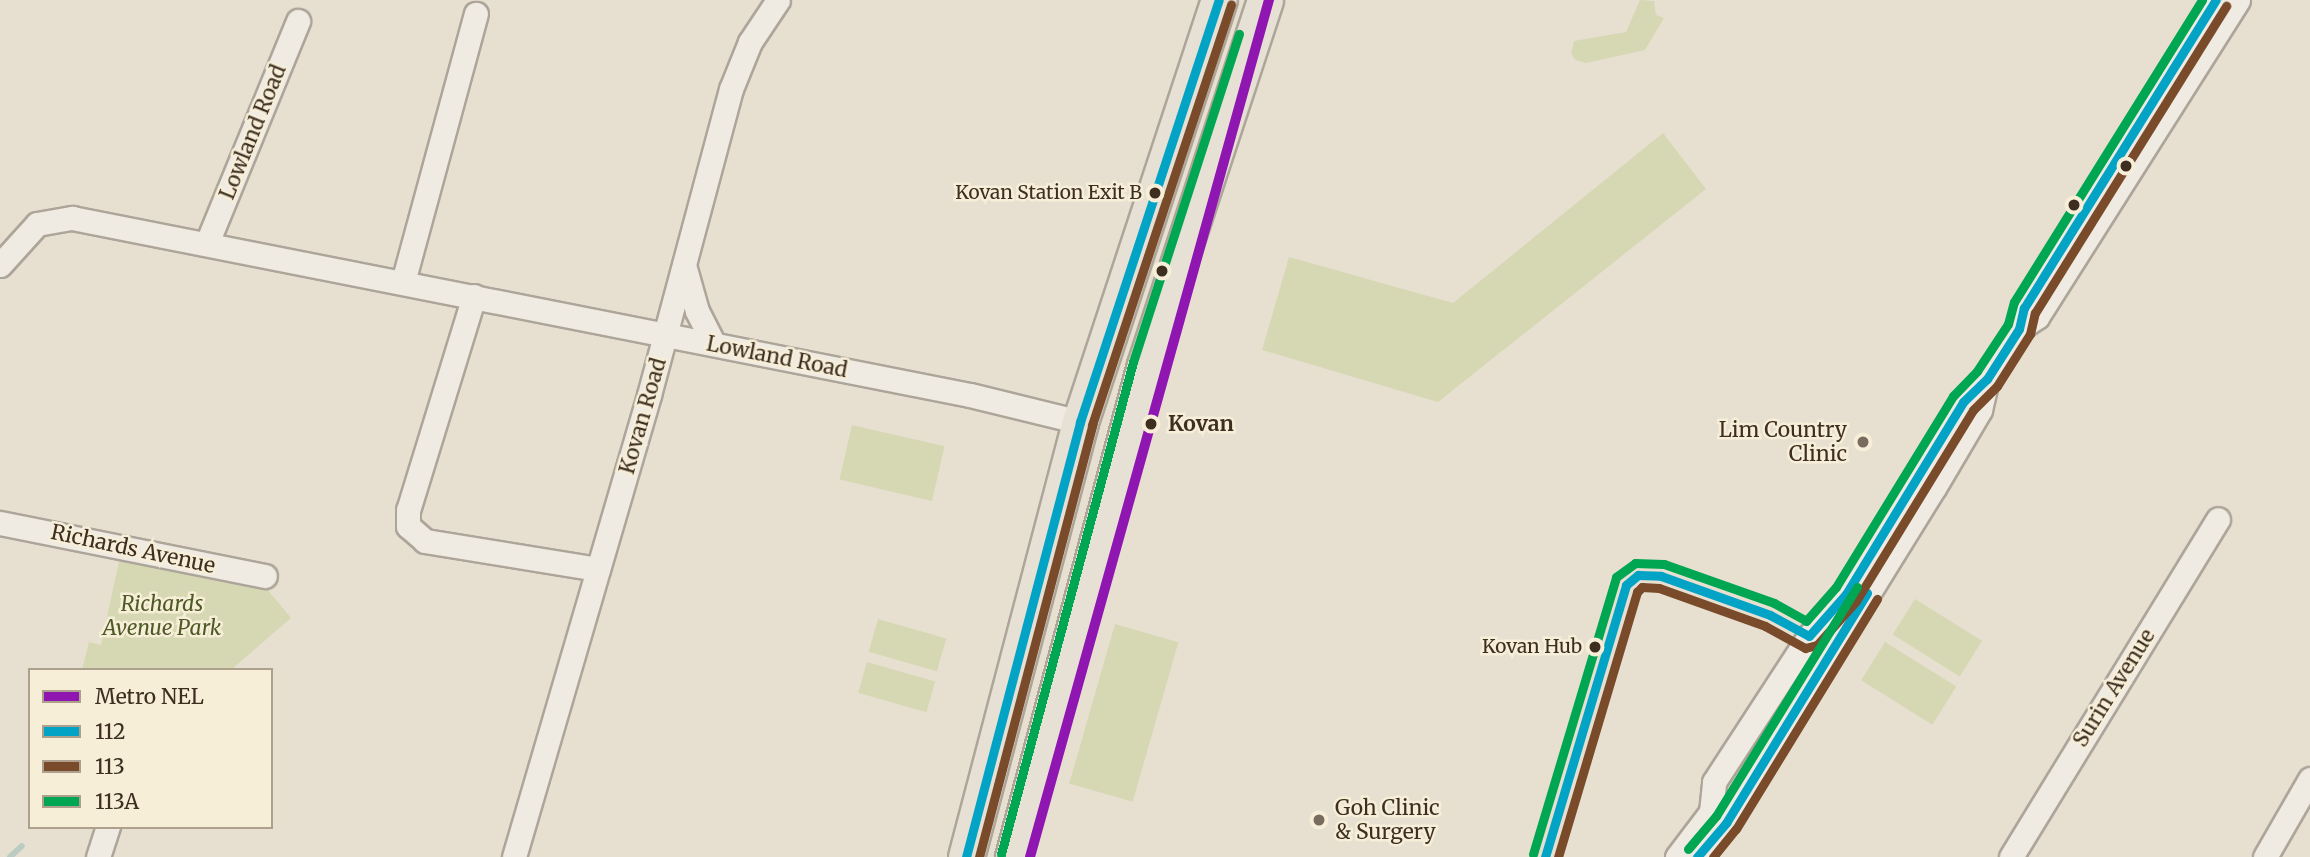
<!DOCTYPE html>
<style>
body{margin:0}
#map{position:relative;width:2310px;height:857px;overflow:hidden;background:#e7e0d1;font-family:Merriweather,serif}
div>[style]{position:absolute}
.green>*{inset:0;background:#d6d7b3;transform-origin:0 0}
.stream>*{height:6px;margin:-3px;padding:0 3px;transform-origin:3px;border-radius:3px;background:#bcccc2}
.roads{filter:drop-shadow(2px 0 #ada599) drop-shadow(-2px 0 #ada599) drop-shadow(0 2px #ada599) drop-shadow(0 -2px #ada599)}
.minor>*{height:23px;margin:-11.5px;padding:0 11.5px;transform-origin:11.5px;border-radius:11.5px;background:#efebe3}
.primary>*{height:35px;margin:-17.5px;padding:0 17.5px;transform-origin:17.5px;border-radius:17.5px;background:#e6e1d4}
.bus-1>*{height:9px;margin:-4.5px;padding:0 4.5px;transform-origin:4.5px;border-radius:4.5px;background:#03a3c5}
.bus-2>*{height:9px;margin:-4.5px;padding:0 4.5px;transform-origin:4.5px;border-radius:4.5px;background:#7a4b2a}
.bus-3>*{height:9px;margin:-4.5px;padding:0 4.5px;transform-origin:4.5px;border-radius:4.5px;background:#00a651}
.metro-1>*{height:10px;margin:-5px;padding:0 5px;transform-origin:5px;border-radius:5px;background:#9016b2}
.dots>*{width:19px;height:19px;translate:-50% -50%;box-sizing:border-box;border:4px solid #f7eed8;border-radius:50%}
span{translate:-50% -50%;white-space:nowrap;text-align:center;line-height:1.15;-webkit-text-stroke:5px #f7eed8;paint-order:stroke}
.bus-label{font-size:19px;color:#3d2e20}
.right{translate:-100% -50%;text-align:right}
.street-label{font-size:21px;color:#3d2e20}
.stop-label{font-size:21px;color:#3d2e20;font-weight:700}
.left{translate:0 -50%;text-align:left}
.poi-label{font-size:21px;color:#3d2e20}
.park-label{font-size:21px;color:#4d5a26;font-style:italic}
.legend{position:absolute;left:28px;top:668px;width:245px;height:161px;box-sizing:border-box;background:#f7eed8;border:2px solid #ada18e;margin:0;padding:9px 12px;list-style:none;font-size:21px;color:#3d2e20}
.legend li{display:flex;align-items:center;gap:14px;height:35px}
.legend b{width:35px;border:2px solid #ada18e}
</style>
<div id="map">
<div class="green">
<i style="clip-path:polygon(1640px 0,1654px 1px,1656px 15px,1664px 18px,1645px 50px,1586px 63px,1575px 60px,1571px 53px,1574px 41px,1626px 32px)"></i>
<i style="clip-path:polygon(1663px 133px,1706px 189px,1438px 402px,1262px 350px,1289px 257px,1453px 303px)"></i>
<i style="left:852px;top:425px;width:95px;height:56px;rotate:13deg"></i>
<i style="clip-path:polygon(121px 552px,262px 583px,291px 618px,231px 670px,82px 670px,89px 642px,101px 645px)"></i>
<i style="left:1915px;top:599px;width:79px;height:42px;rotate:32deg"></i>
<i style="left:878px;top:619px;width:71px;height:34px;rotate:16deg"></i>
<i style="left:1115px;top:624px;width:66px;height:166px;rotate:16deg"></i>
<i style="left:1885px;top:642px;width:84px;height:45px;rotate:32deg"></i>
<i style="left:867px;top:662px;width:71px;height:32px;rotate:16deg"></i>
</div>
<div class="stream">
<i style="left:10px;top:857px;width:16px;rotate:-43deg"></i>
</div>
<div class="roads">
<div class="minor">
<i style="left:207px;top:243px;width:240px;rotate:-67.7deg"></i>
<i style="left:0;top:265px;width:55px;rotate:-47.9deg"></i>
<i style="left:37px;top:224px;width:36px;rotate:-10deg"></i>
<i style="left:72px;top:218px;width:915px;rotate:11.15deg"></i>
<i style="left:970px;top:395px;width:113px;rotate:13.8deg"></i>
<i style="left:684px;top:265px;width:48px;rotate:74.2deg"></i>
<i style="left:697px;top:311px;width:37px;rotate:63deg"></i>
<i style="left:403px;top:282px;width:278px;rotate:-74.8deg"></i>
<i style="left:474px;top:296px;width:224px;rotate:107.1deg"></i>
<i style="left:408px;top:510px;width:16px;rotate:90deg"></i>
<i style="left:408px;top:526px;width:23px;rotate:41deg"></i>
<i style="left:425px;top:541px;width:175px;rotate:9.2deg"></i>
<i style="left:2019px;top:329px;width:22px;rotate:-34deg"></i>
<i style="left:2037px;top:317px;width:375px;rotate:-57.6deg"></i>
<i style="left:0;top:523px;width:270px;rotate:11.3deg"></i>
<i style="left:98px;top:857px;width:32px;rotate:-72deg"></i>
<i style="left:514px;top:857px;width:481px;rotate:-73.7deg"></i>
<i style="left:649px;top:395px;width:317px;rotate:-75deg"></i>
<i style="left:731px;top:89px;width:51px;rotate:-68deg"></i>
<i style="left:750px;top:42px;width:50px;rotate:-56.3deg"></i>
<i style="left:1677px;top:857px;width:56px;rotate:-52.9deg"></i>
<i style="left:1711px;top:812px;width:30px;rotate:-84deg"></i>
<i style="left:1714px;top:782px;width:174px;rotate:-56.9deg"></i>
<i style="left:1809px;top:636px;width:56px;rotate:-48.6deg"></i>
<i style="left:1846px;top:594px;width:225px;rotate:-58.6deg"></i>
<i style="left:1963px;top:402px;width:33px;rotate:-44deg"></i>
<i style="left:1987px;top:379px;width:59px;rotate:-57.4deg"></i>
<i style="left:2019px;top:329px;width:22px;rotate:-77deg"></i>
<i style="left:2024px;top:308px;width:363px;rotate:-58.1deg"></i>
<i style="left:1697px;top:857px;width:45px;rotate:-49.5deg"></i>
<i style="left:1726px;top:823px;width:394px;rotate:-58.2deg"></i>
<i style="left:1934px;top:488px;width:91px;rotate:-59.5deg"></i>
<i style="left:1980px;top:410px;width:32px;rotate:-77deg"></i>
<i style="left:2011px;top:857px;width:396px;rotate:-58.5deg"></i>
<i style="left:2265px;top:857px;width:90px;rotate:-60deg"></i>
</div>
<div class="primary">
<i style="left:966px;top:857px;width:450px;rotate:-75.3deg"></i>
<i style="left:1080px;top:422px;width:444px;rotate:-71.8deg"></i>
<i style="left:1013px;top:857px;width:509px;rotate:-74.98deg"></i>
<i style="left:1145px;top:365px;width:384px;rotate:-71.8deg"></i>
</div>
</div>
<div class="bus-1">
<i style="left:966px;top:857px;width:450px;rotate:-75.3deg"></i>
<i style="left:1080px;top:422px;width:444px;rotate:-71.8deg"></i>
<i style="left:1545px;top:857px;width:284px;rotate:-73.4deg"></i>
<i style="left:1626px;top:585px;width:16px;rotate:-40deg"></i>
<i style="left:1638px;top:575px;width:23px;rotate:2deg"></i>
<i style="left:1661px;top:576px;width:116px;rotate:19.7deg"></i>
<i style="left:1770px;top:615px;width:44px;rotate:28.3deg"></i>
<i style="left:1809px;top:636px;width:56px;rotate:-48.6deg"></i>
<i style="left:1846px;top:594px;width:225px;rotate:-58.6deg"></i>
<i style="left:1963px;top:402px;width:33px;rotate:-44deg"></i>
<i style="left:1987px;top:379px;width:59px;rotate:-57.4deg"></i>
<i style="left:2019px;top:329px;width:22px;rotate:-77deg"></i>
<i style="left:2024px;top:308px;width:363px;rotate:-58.1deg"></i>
<i style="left:1697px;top:857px;width:45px;rotate:-49.5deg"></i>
<i style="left:1726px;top:823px;width:270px;rotate:-58.5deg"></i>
</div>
<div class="bus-2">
<i style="left:979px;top:857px;width:447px;rotate:-75.3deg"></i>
<i style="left:1092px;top:425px;width:443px;rotate:-71.7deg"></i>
<i style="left:1558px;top:857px;width:277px;rotate:-73.4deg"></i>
<i style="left:1637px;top:592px;width:7px;rotate:-45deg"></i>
<i style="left:1642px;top:587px;width:17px;rotate:3deg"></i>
<i style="left:1659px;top:588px;width:113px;rotate:19.7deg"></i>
<i style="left:1765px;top:626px;width:46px;rotate:28.8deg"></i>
<i style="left:1805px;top:648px;width:12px;rotate:-14deg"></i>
<i style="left:1817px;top:645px;width:59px;rotate:-48.4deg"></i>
<i style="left:1856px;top:601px;width:224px;rotate:-58.5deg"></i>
<i style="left:1973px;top:410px;width:34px;rotate:-45deg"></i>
<i style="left:1997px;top:386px;width:62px;rotate:-57.6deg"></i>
<i style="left:2030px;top:334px;width:22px;rotate:-77deg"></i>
<i style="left:2035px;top:313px;width:362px;rotate:-58.1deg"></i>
<i style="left:1713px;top:857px;width:36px;rotate:-51deg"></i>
<i style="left:1736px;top:829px;width:270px;rotate:-58.5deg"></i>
</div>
<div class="bus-3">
<i style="left:1688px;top:849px;width:43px;rotate:-49.7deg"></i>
<i style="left:1716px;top:816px;width:269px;rotate:-58.4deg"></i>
<i style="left:1001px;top:854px;width:509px;rotate:-74.98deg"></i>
<i style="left:1133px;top:362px;width:345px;rotate:-72.1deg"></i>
<i style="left:1533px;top:854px;width:289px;rotate:-73.3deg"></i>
<i style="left:1616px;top:577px;width:24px;rotate:-36deg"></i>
<i style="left:1635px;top:563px;width:29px;rotate:2deg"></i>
<i style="left:1664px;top:564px;width:117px;rotate:19.5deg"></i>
<i style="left:1774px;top:603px;width:37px;rotate:29deg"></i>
<i style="left:1806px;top:621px;width:45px;rotate:-48.6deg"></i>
<i style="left:1836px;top:587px;width:224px;rotate:-58.5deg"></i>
<i style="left:1953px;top:396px;width:35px;rotate:-46deg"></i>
<i style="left:1977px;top:371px;width:56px;rotate:-56.6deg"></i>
<i style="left:2008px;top:324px;width:23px;rotate:-75deg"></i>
<i style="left:2014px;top:302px;width:356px;rotate:-58.1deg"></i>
</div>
<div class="metro-1">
<i style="left:1030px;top:857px;width:890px;rotate:-74.42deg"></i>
</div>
<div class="dots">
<i style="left:2126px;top:166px;background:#3d2e20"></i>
<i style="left:1155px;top:193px;background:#3d2e20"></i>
<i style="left:2074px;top:205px;background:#3d2e20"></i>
<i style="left:1162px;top:271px;background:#3d2e20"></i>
<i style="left:1151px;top:424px;background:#3d2e20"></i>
<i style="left:1863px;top:442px;background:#786c5e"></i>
<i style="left:1595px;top:647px;background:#3d2e20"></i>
<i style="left:1319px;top:820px;background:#786c5e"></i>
</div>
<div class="bus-label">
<span class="right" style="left:1142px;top:193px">Kovan Station Exit B</span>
<span class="right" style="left:1582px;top:647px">Kovan Hub</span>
</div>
<div class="street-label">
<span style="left:253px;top:132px;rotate:-68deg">Lowland Road</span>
<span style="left:777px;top:357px;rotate:11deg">Lowland Road</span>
<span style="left:643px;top:416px;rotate:-74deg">Kovan Road</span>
<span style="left:133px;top:549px;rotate:12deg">Richards Avenue</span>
<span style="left:2114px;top:688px;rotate:-58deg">Surin Avenue</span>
</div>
<div class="stop-label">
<span class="left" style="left:1168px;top:424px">Kovan</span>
</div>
<div class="poi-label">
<span class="right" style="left:1847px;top:442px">Lim Country<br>Clinic</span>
<span class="left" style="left:1335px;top:820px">Goh Clinic<br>&amp; Surgery</span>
</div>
<div class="park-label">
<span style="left:162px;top:616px">Richards<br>Avenue Park</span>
</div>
<ul class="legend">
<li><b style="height:9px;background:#9016b2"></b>Metro NEL</li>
<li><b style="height:9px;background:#03a3c5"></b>112</li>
<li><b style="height:9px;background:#7a4b2a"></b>113</li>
<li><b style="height:9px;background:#00a651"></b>113A</li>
</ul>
</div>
